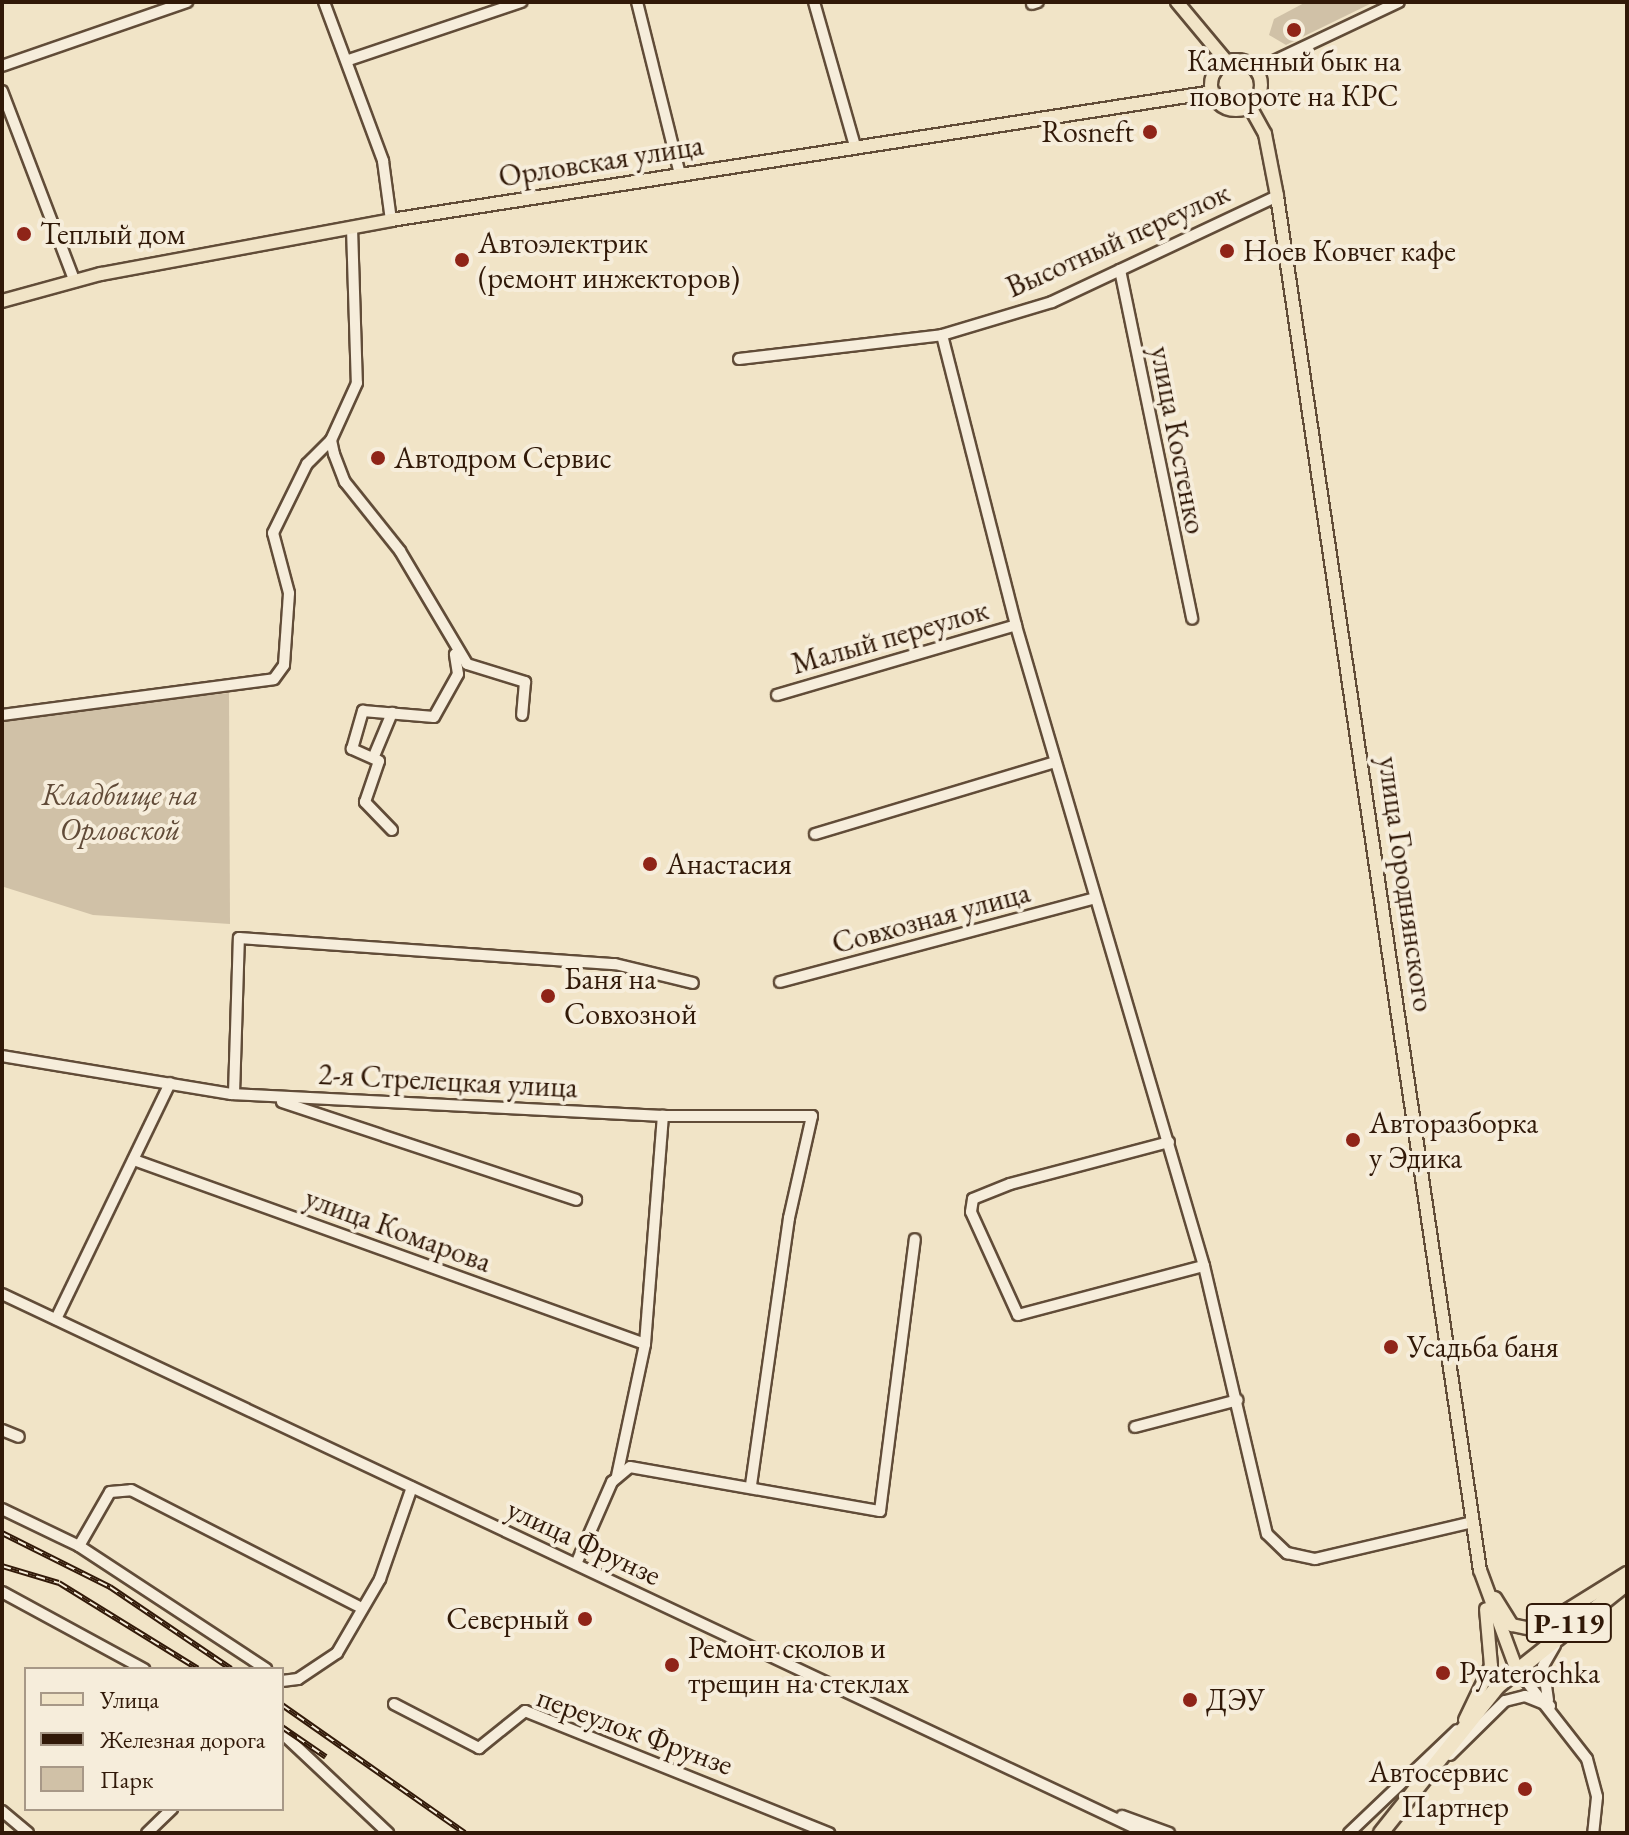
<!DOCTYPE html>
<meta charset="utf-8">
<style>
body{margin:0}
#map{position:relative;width:1629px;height:1835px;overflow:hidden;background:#f1e4c7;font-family:"EB Garamond",serif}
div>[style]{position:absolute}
.green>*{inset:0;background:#d0c1a7}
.roads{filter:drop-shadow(2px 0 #614c38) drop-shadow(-2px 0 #614c38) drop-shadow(0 2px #614c38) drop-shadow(0 -2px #614c38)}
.minor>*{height:10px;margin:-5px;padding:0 5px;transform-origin:5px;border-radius:5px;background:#f6eddb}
.major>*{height:12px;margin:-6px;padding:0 6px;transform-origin:6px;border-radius:6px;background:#f1e4c7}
.major>.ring{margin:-6px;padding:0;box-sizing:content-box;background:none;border:12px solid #f1e4c7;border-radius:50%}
.highway>*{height:14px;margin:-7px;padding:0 7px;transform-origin:7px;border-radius:7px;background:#f1e4c7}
.rail>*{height:6px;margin-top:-3px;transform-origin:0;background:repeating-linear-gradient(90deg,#f6eddb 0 9px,#311908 0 18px);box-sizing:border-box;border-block:2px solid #311908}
.dots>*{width:22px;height:22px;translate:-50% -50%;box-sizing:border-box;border:4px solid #f6eddb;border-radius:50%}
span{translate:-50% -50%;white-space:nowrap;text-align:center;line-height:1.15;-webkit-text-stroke:8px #f6eddb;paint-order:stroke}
.shield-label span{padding:2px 6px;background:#f6eddb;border:2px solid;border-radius:6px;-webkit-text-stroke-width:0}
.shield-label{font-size:28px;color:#311908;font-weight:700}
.poi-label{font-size:30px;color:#311908}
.right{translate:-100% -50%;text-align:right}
.left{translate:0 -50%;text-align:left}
.street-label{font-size:30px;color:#311908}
.park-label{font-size:30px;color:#614b38;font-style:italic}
.frame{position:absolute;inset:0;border:4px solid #311908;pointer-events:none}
.legend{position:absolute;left:24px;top:1667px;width:260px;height:144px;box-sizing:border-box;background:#f6eddb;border:2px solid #a79887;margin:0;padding:10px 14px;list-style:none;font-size:24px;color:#311908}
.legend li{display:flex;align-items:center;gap:16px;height:40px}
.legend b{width:40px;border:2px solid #a79887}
</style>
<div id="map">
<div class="green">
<i style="clip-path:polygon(1306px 2px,1374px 2px,1286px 45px,1269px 35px,1274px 19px)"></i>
<i style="clip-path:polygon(229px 693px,230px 924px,93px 915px,4px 887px,2px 716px)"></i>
</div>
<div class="roads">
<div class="minor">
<i style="left:324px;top:2px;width:170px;rotate:69.6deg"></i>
<i style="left:383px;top:161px;width:60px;rotate:82.3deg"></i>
<i style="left:637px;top:2px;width:177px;rotate:76deg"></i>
<i style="left:814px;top:2px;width:150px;rotate:74.1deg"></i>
<i style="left:1032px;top:4px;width:6px;rotate:-18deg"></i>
<i style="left:349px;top:60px;width:182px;rotate:-18.6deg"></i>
<i style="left:2px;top:66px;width:196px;rotate:-19.1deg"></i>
<i style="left:1255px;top:70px;width:159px;rotate:-25.3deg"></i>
<i style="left:2px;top:91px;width:204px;rotate:69.1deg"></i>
<i style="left:352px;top:228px;width:155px;rotate:88.2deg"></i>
<i style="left:357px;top:383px;width:63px;rotate:114.5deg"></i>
<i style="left:331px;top:440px;width:14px;rotate:78deg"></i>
<i style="left:334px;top:454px;width:30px;rotate:69deg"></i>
<i style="left:345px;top:482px;width:88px;rotate:51.4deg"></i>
<i style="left:400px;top:551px;width:131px;rotate:59.3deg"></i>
<i style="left:467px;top:664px;width:61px;rotate:17.2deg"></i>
<i style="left:525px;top:682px;width:33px;rotate:95deg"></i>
<i style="left:1120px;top:270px;width:356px;rotate:78.3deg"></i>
<i style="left:942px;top:335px;width:300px;rotate:75.7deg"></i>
<i style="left:1016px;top:626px;width:667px;rotate:73.63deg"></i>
<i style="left:1204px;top:1266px;width:275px;rotate:76.8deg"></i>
<i style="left:1267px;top:1534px;width:28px;rotate:44deg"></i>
<i style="left:1287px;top:1553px;width:29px;rotate:12deg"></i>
<i style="left:1315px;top:1559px;width:162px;rotate:-13.2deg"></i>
<i style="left:739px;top:359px;width:204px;rotate:-6.7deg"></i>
<i style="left:942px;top:335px;width:115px;rotate:-16.7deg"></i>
<i style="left:1052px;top:302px;width:249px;rotate:-25.2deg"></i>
<i style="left:777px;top:695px;width:249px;rotate:-16.3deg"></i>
<i style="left:2px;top:715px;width:274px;rotate:-7.5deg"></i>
<i style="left:274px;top:679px;width:17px;rotate:-54deg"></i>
<i style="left:284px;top:665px;width:72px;rotate:-86deg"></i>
<i style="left:289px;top:593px;width:62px;rotate:-104.9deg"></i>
<i style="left:273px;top:533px;width:77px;rotate:-63.8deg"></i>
<i style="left:307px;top:464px;width:34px;rotate:-45deg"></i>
<i style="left:374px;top:756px;width:47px;rotate:-67.3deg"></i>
<i style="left:392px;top:830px;width:39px;rotate:-134deg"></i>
<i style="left:365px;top:802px;width:43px;rotate:-71.1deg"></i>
<i style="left:379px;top:761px;width:30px;rotate:-156deg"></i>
<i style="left:352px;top:749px;width:40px;rotate:-74deg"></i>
<i style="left:363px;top:711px;width:71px;rotate:4.8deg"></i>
<i style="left:434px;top:717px;width:49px;rotate:-60.8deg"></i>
<i style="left:458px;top:674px;width:20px;rotate:-99deg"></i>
<i style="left:815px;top:834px;width:251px;rotate:-16.7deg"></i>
<i style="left:780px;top:982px;width:324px;rotate:-14.9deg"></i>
<i style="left:2px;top:1056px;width:232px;rotate:9.4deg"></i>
<i style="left:231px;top:1094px;width:433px;rotate:2.9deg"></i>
<i style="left:663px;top:1116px;width:149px"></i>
<i style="left:812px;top:1116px;width:105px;rotate:102.7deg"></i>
<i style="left:789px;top:1218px;width:271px;rotate:98.1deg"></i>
<i style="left:234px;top:1094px;width:156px;rotate:-88.2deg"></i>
<i style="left:239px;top:938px;width:377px;rotate:4deg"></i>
<i style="left:615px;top:964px;width:80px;rotate:13.7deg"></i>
<i style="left:282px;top:1102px;width:310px;rotate:18.4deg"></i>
<i style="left:1169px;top:1142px;width:164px;rotate:165.2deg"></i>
<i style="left:1010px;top:1184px;width:40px;rotate:158deg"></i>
<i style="left:973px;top:1199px;width:13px;rotate:99deg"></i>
<i style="left:971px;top:1212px;width:113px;rotate:65.5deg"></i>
<i style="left:1018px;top:1315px;width:192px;rotate:-14.8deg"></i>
<i style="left:134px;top:1160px;width:543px;rotate:19.8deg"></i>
<i style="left:2px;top:1294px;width:1265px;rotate:25.23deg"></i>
<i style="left:56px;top:1319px;width:262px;rotate:-64.2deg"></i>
<i style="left:1135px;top:1427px;width:106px;rotate:-14.7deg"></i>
<i style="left:2px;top:1430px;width:18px;rotate:22deg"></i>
<i style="left:617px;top:1476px;width:135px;rotate:-78deg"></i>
<i style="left:645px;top:1344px;width:229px;rotate:-85.5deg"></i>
<i style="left:2px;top:1509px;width:85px;rotate:25.7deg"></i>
<i style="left:79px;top:1546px;width:224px;rotate:33.3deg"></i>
<i style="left:79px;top:1546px;width:62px;rotate:-60.1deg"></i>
<i style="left:110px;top:1492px;width:21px;rotate:-5deg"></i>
<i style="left:131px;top:1490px;width:255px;rotate:27.1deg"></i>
<i style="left:576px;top:1564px;width:90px;rotate:-66.3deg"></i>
<i style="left:612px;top:1482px;width:23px;rotate:-40deg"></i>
<i style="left:630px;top:1467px;width:254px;rotate:10deg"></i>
<i style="left:880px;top:1511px;width:274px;rotate:-82.7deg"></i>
<i style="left:2px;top:1592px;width:162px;rotate:28.5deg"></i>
<i style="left:1516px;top:1668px;width:115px;rotate:52deg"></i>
<i style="left:1587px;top:1759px;width:39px;rotate:75deg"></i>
<i style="left:1597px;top:1797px;width:36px;rotate:96deg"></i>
<i style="left:282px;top:1681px;width:16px;rotate:-7deg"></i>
<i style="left:298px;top:1679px;width:47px;rotate:-33.7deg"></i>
<i style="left:337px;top:1653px;width:86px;rotate:-59.8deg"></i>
<i style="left:380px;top:1579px;width:97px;rotate:-70.8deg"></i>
<i style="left:1548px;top:1700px;width:34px;rotate:-98deg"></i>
<i style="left:1543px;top:1666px;width:24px;rotate:-60deg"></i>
<i style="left:394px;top:1704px;width:96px;rotate:27.4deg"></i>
<i style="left:479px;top:1748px;width:59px;rotate:-38.8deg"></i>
<i style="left:525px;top:1711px;width:328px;rotate:21.9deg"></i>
<i style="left:282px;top:1733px;width:146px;rotate:43.3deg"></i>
<i style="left:1450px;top:1755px;width:77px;rotate:-44.5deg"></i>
<i style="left:1505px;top:1701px;width:21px;rotate:-14deg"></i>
<i style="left:1525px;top:1696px;width:27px;rotate:22deg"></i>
<i style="left:2px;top:1811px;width:34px;rotate:40deg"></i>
<i style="left:1122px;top:1816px;width:50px;rotate:19.9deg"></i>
<i style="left:147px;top:1833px;width:35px;rotate:-44deg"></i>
<i style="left:1349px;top:1833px;width:149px;rotate:-43.6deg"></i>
</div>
<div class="major">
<i style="left:1177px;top:2px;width:78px;rotate:50.2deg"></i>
<i class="ring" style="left:1211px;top:60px;width:38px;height:38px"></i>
<i style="left:1249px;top:105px;width:33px;rotate:61deg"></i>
<i style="left:1265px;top:134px;width:63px;rotate:79deg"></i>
<i style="left:1277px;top:196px;width:1389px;rotate:81.6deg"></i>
<i style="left:1480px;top:1570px;width:104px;rotate:69.8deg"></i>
<i style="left:2px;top:301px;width:103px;rotate:-15.3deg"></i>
<i style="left:101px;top:274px;width:295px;rotate:-10.5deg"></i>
<i style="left:391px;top:220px;width:832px;rotate:-8.85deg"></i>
<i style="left:1495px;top:1598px;width:32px;rotate:58deg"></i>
<i style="left:1512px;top:1625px;width:24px;rotate:12deg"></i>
<i style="left:1535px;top:1630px;width:108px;rotate:-31.8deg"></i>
<i style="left:1465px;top:1720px;width:60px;rotate:-64.3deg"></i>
<i style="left:1491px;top:1666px;width:57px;rotate:-95deg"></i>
</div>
<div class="highway">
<i style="left:1381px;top:1833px;width:188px;rotate:-51.5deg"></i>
<i style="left:1498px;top:1686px;width:165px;rotate:-38.6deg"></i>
</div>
</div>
<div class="rail">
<i style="left:2px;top:1533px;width:121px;rotate:26.6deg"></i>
<i style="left:110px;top:1587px;width:146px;rotate:34.1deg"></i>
<i style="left:2px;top:1566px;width:59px;rotate:16.6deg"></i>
<i style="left:59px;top:1583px;width:163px;rotate:31.7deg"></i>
<i style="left:282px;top:1705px;width:223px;rotate:35deg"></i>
<i style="left:282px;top:1727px;width:53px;rotate:34.3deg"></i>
</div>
<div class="dots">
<i style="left:1294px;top:30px;background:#8f2418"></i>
<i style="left:1150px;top:132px;background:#8f2418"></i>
<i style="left:24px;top:234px;background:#8f2418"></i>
<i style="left:1227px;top:251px;background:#8f2418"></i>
<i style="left:462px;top:260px;background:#8f2418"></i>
<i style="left:378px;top:458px;background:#8f2418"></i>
<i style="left:650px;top:864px;background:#8f2418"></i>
<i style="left:548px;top:996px;background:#8f2418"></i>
<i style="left:1353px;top:1140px;background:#8f2418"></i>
<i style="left:1391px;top:1347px;background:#8f2418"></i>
<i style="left:585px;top:1619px;background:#8f2418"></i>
<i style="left:672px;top:1665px;background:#8f2418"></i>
<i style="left:1443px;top:1673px;background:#8f2418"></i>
<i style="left:1190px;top:1700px;background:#8f2418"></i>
<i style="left:1525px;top:1789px;background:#8f2418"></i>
</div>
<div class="shield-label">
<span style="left:1569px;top:1623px">Р-119</span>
</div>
<div class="poi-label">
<span style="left:1294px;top:78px">Каменный бык на<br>повороте на КРС</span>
<span class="right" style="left:1134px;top:132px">Rosneft</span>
<span class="left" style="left:40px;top:234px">Теплый дом</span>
<span class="left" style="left:478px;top:260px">Автоэлектрик<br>(ремонт инжекторов)</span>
<span class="left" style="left:1243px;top:251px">Ноев Ковчег кафе</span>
<span class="left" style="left:394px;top:458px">Автодром Сервис</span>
<span class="left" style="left:666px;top:864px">Анастасия</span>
<span class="left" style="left:564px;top:996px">Баня на<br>Совхозной</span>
<span class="left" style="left:1369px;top:1140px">Авторазборка<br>у Эдика</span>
<span class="left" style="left:1407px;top:1347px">Усадьба баня</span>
<span class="right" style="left:569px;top:1619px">Северный</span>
<span class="left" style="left:688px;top:1665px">Ремонт сколов и<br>трещин на стеклах</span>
<span class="left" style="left:1459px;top:1673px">Pyaterochka</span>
<span class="left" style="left:1206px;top:1700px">ДЭУ</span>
<span class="right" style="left:1509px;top:1789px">Автосервис<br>Партнер</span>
</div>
<div class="street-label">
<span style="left:601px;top:161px;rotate:-9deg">Орловская улица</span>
<span style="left:1118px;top:240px;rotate:-24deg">Высотный переулок</span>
<span style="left:1178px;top:440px;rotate:79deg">улица Костенко</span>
<span style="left:890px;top:637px;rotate:-16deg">Малый переулок</span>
<span style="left:1406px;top:884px;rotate:82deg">улица Городнянского</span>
<span style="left:931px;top:918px;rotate:-15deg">Совхозная улица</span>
<span style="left:448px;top:1081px;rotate:3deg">2-я Стрелецкая улица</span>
<span style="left:398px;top:1230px;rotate:20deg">улица Комарова</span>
<span style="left:584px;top:1542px;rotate:25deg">улица Фрунзе</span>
<span style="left:635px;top:1731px;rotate:20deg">переулок Фрунзе</span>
</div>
<div class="park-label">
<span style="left:120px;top:812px">Кладбище на<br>Орловской</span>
</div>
<div class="frame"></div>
<ul class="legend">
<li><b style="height:10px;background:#f1e4c7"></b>Улица</li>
<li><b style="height:10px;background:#311908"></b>Железная дорога</li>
<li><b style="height:22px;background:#d0c1a7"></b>Парк</li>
</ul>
</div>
